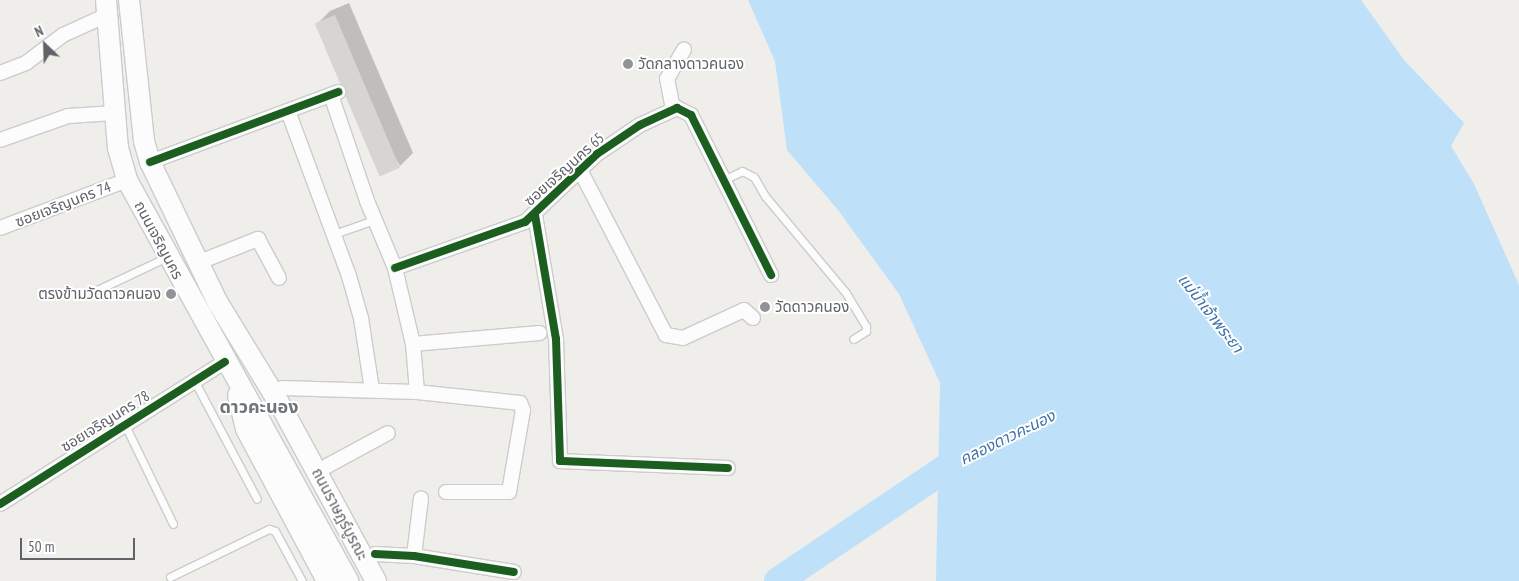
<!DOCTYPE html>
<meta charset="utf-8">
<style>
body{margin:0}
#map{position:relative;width:1519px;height:581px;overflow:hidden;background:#efeeea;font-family:"PT Sans Narrow","Noto Sans Thai",sans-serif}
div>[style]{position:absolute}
.water>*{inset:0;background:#bfe0f9}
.shadow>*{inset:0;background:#0003}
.river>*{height:28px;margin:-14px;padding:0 14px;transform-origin:14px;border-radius:14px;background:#bfe0f9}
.building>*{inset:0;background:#d6d5d3;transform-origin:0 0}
.roads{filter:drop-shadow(1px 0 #cbcccc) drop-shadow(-1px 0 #cbcccc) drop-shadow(0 1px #cbcccc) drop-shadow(0 -1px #cbcccc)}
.service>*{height:7px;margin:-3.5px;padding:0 3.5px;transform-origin:3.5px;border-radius:3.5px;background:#fdfcfc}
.minor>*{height:14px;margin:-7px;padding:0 7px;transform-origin:7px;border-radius:7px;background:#fdfcfc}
.secondary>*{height:20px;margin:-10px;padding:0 10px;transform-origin:10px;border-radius:10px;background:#fdfcfc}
.cycleway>*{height:8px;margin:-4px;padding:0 4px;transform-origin:4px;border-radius:4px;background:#1b5e20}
.dots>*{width:14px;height:14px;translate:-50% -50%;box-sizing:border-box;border:2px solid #fff;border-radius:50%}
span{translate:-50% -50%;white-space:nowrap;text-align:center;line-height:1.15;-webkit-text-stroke:4px #fff;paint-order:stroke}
.poi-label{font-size:15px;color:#5f6368}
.left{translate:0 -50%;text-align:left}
.right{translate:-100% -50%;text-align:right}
.street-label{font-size:15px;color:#5f6368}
.water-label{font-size:16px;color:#4174aa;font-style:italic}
.quarter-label{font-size:18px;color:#70757a;font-weight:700}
.north{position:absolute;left:20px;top:20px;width:50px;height:50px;-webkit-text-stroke:4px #fff;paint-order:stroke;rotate:336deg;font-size:14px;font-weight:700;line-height:20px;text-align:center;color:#5f6368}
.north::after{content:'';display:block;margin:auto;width:18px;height:22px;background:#5f6368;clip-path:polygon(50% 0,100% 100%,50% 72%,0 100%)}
.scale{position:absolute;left:20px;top:538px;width:115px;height:22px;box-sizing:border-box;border:2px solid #5f6368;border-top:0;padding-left:6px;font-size:15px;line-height:18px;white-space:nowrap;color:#5f6368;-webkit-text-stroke:4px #fff;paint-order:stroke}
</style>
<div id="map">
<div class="water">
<i style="clip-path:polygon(748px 0,1361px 0,1404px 60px,1464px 123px,1451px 146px,1474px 184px,1519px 285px,1519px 581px,936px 581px,940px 383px,899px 294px,838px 210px,787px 150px,775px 61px)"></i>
</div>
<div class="shadow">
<i style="clip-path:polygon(349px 3px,413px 153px,400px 166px,317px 24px,330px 11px)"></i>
</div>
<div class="river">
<i style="left:778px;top:581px;width:231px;rotate:-33.9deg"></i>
</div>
<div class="building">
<i style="left:335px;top:15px;width:166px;height:22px;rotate:67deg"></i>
</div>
<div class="roads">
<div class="service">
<i style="left:723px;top:180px;width:21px;rotate:-25deg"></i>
<i style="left:742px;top:171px;width:13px;rotate:27deg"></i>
<i style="left:754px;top:177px;width:22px;rotate:60deg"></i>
<i style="left:765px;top:196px;width:126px;rotate:50.1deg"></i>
<i style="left:846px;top:293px;width:39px;rotate:59deg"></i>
<i style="left:866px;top:326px;width:5px;rotate:90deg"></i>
<i style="left:866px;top:331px;width:15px;rotate:148deg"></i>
<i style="left:334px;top:234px;width:42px;rotate:-19.3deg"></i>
<i style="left:95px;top:291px;width:80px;rotate:-25.3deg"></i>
<i style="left:195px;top:382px;width:132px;rotate:62.1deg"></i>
<i style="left:124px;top:423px;width:112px;rotate:64.1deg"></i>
<i style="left:170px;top:577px;width:110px;rotate:-25.9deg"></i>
<i style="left:269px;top:529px;width:6px;rotate:18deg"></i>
<i style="left:275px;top:531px;width:57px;rotate:61.6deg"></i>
</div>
<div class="minor">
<i style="left:0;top:73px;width:28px;rotate:-21deg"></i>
<i style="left:26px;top:63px;width:46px;rotate:-37.1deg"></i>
<i style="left:63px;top:35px;width:48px;rotate:-24.4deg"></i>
<i style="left:331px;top:95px;width:112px;rotate:71.2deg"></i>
<i style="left:367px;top:201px;width:73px;rotate:67.3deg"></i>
<i style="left:395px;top:268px;width:78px;rotate:76.7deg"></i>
<i style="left:413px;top:344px;width:48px;rotate:85.2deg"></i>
<i style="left:673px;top:109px;width:31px;rotate:-101deg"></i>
<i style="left:667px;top:79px;width:34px;rotate:-60deg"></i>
<i style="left:288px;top:111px;width:176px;rotate:69.7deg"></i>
<i style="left:349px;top:276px;width:44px;rotate:74.1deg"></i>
<i style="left:361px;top:318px;width:73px;rotate:81.3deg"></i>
<i style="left:0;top:140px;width:72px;rotate:-19.4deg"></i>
<i style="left:68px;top:116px;width:46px;rotate:-3.7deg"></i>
<i style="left:150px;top:162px;width:201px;rotate:-20.4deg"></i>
<i style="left:580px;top:170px;width:186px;rotate:62.5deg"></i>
<i style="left:666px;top:335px;width:17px;rotate:10deg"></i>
<i style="left:683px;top:338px;width:67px;rotate:-24.7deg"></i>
<i style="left:744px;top:310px;width:12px;rotate:42deg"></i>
<i style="left:535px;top:215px;width:126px;rotate:80.4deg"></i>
<i style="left:556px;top:339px;width:122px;rotate:88.1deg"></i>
<i style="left:560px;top:461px;width:168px;rotate:2.4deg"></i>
<i style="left:0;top:228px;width:136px;rotate:-20.7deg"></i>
<i style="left:197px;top:263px;width:66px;rotate:-21.5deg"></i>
<i style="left:258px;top:239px;width:44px;rotate:61.7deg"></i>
<i style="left:395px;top:268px;width:138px;rotate:-19.5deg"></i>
<i style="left:525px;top:222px;width:99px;rotate:-43.4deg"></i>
<i style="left:597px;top:154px;width:52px;rotate:-34deg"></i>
<i style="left:640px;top:125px;width:41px;rotate:-24.7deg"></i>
<i style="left:677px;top:108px;width:16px;rotate:27deg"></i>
<i style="left:691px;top:115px;width:179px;rotate:63.4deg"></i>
<i style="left:413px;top:344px;width:127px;rotate:-5deg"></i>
<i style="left:282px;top:388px;width:135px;rotate:1.7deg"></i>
<i style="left:417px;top:392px;width:104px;rotate:6.1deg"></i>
<i style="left:520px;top:403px;width:8px;rotate:67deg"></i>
<i style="left:523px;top:410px;width:83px;rotate:99.7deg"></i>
<i style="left:509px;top:492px;width:63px;rotate:180deg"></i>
<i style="left:327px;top:466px;width:69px;rotate:-28.4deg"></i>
<i style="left:0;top:504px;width:266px;rotate:-32.3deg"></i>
<i style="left:375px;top:554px;width:39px;rotate:3deg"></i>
<i style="left:414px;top:556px;width:101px;rotate:9.1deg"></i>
<i style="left:414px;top:556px;width:58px;rotate:-83.1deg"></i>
</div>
<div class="secondary">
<i style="left:106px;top:0;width:148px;rotate:85.4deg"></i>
<i style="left:118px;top:148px;width:33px;rotate:74deg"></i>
<i style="left:127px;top:180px;width:458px;rotate:61.1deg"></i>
<i style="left:129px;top:0;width:142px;rotate:83.9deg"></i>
<i style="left:144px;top:141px;width:22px;rotate:74deg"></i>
<i style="left:150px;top:162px;width:157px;rotate:64.3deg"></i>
<i style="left:218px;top:303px;width:123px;rotate:58.6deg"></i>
<i style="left:282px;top:408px;width:197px;rotate:61.5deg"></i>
<i style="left:238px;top:395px;width:35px;rotate:77deg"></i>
<i style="left:246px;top:429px;width:172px;rotate:61.9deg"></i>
</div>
</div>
<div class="cycleway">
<i style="left:150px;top:162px;width:201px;rotate:-20.4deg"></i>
<i style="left:535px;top:215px;width:126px;rotate:80.4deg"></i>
<i style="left:556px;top:339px;width:122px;rotate:88.1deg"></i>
<i style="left:560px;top:461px;width:168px;rotate:2.4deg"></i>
<i style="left:395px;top:268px;width:138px;rotate:-19.5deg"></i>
<i style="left:525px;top:222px;width:99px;rotate:-43.4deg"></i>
<i style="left:597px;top:154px;width:52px;rotate:-34deg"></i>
<i style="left:640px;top:125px;width:41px;rotate:-24.7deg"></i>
<i style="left:677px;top:108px;width:16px;rotate:27deg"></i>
<i style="left:691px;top:115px;width:179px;rotate:63.4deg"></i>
<i style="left:0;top:504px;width:266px;rotate:-32.3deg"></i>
<i style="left:375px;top:554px;width:39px;rotate:3deg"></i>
<i style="left:414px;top:556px;width:101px;rotate:9.1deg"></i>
</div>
<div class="dots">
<i style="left:628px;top:64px;background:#919496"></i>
<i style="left:171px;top:294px;background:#919496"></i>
<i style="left:765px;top:307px;background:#919496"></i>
</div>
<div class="poi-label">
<span class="left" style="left:638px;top:64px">วัดกลางดาวคนอง</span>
<span class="right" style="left:161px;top:294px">ตรงข้ามวัดดาวคนอง</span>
<span class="left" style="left:775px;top:307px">วัดดาวคนอง</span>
</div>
<div class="street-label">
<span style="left:564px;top:169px;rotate:-42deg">ซอยเจริญนคร 65</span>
<span style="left:63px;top:204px;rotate:-21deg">ซอยเจริญนคร 74</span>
<span style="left:159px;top:240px;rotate:62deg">ถนนเจริญนคร</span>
<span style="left:105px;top:421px;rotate:-32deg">ซอยเจริญนคร 78</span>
<span style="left:340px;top:514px;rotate:62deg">ถนนราษฎร์บูรณะ</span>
</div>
<div class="water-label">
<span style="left:1211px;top:313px;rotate:52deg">แม่น้ำเจ้าพระยา</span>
<span style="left:1007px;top:437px;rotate:-26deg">คลองดาวคะนอง</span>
</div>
<div class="quarter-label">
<span style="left:259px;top:407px">ดาวคะนอง</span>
</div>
<div class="north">N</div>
<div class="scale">50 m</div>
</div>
